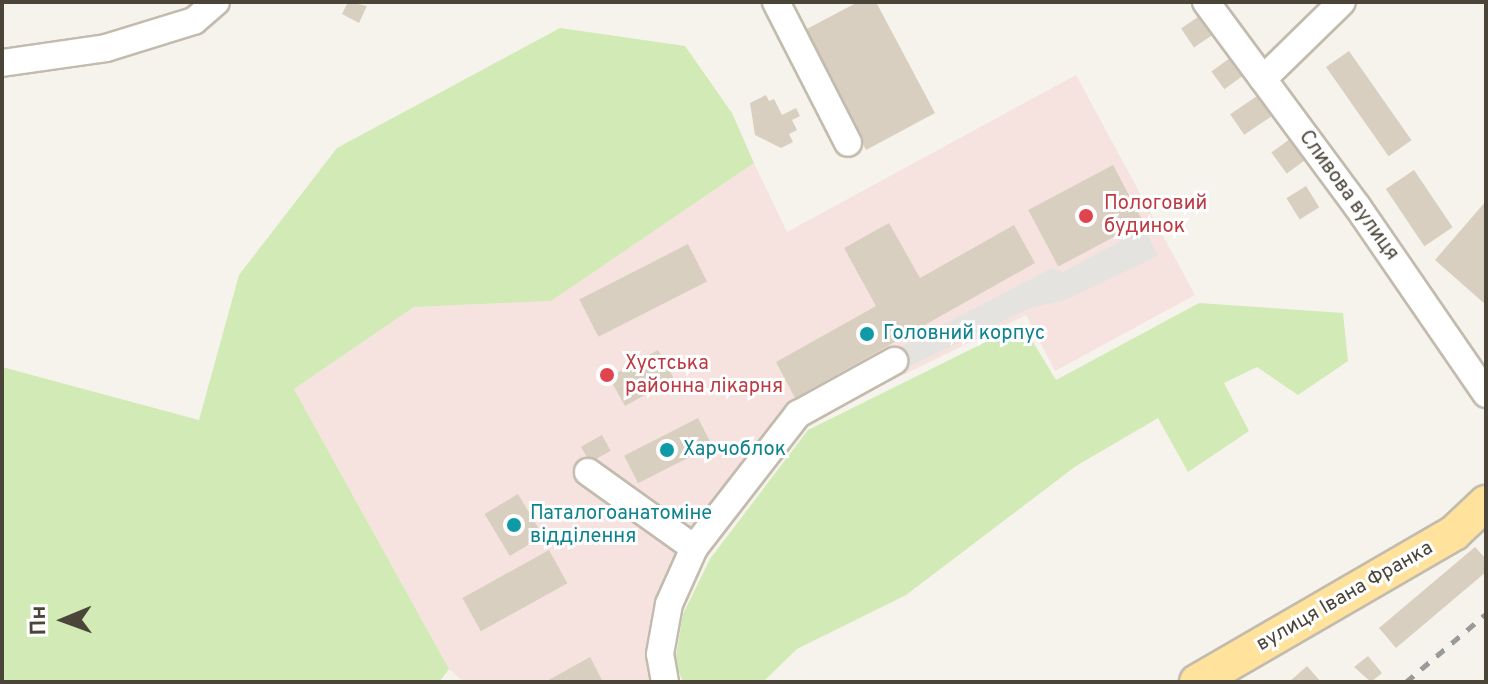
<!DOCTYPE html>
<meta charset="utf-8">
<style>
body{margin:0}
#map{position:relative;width:1488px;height:684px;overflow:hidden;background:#f6f3ec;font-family:Overpass,sans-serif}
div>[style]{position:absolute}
.medical>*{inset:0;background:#f6e3e0}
.green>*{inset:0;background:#d2eab5}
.parking>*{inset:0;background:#e5e3e0}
.building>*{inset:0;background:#d8cfc1;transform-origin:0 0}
.roads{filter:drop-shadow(2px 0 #c2bbae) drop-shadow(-2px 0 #c2bbae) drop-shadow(0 2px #c2bbae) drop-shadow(0 -2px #c2bbae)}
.minor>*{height:26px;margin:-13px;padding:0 13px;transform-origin:13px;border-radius:13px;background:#fff}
.major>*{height:34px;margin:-17px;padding:0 17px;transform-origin:17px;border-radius:17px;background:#ffe39c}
.rail>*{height:5px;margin-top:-2.5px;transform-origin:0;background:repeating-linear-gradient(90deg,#9a9a9a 0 10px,transparent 0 20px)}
.dots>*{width:22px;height:22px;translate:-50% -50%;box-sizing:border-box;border:4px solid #fff;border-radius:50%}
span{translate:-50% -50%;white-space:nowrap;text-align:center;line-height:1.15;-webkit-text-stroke:6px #fff;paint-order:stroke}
.street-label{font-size:20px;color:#4b4439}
.health-label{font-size:20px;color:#be3a42}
.left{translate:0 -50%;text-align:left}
.culture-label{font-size:20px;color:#0d838f}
.frame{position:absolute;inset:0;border:4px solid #4b4439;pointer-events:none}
.north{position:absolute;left:24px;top:580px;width:80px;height:80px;-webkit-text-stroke:6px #fff;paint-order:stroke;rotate:269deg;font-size:22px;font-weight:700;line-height:32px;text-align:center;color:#4b4439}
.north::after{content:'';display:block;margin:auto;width:28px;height:36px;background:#4b4439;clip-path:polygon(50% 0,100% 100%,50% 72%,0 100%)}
</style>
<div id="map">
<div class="medical">
<i style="clip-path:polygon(1076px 75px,1195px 295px,1055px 371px,1026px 315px,806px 422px,705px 550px,678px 607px,667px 653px,674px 682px,464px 682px,449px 669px,294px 389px,414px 307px,551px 301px,754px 163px,787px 232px)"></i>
</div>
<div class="green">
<i style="clip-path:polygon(560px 28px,685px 46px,732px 113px,754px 163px,551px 301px,414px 307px,294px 389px,449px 669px,439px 682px,2px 682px,2px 367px,199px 420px,239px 275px,337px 148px)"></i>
<i style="clip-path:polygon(1199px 303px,1343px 313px,1348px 361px,1298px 395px,1257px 367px,1224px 383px,1249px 431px,1188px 472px,1158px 418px,1076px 466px,906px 595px,797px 649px,763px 682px,683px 682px,675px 662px,683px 614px,710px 559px,808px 430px,1022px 324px,1056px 380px)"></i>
</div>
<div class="parking">
<i style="clip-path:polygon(1144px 228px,1158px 256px,1065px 300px,1030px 308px,807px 416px,801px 403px,919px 337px,1052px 268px,1063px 272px)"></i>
</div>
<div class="building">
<i style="clip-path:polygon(348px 2px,367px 6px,359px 23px,342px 14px)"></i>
<i style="clip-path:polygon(858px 2px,876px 2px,935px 113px,866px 150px,803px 31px)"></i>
<i style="left:1201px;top:15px;width:23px;height:24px;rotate:56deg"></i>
<i style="left:1349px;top:51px;width:109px;height:28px;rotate:55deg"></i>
<i style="left:1230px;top:58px;width:22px;height:23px;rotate:54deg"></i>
<i style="left:1260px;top:94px;width:25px;height:36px;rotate:56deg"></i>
<i style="clip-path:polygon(766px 95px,769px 101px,774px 99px,782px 115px,796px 108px,800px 116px,792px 120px,797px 130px,789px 134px,793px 142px,781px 148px,755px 135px,750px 103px)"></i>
<i style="left:1290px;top:139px;width:26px;height:23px;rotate:54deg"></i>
<i style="left:1113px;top:165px;width:64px;height:96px;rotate:62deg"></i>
<i style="left:1414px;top:170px;width:69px;height:34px;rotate:56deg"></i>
<i style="left:1306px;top:186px;width:25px;height:23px;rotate:58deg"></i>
<i style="clip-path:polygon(1486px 201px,1486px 305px,1435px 260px)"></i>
<i style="clip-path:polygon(889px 223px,920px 278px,1014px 225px,1035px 263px,795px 398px,776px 362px,876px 306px,844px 248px)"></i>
<i style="left:688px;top:244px;width:42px;height:122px;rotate:63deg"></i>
<i style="left:658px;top:350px;width:33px;height:56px;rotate:61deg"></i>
<i style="left:698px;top:418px;width:31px;height:83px;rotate:63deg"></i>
<i style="left:602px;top:435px;width:18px;height:24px;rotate:61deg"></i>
<i style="left:518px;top:494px;width:49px;height:39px;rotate:59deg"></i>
<i style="clip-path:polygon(1475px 547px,1486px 559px,1486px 572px,1396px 648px,1379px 628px)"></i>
<i style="left:549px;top:550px;width:38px;height:99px;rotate:61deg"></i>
<i style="clip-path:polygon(1368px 656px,1382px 673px,1371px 682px,1354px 667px)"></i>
<i style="clip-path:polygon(590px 657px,603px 682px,545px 682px)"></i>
<i style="clip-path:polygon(1307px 666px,1321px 682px,1289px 682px)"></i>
</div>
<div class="roads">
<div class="minor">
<i style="left:776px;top:2px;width:158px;rotate:62.9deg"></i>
<i style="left:1206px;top:2px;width:254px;rotate:53.5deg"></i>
<i style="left:1357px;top:206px;width:228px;rotate:55.5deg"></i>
<i style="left:2px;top:63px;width:105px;rotate:-8.2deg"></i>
<i style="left:106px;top:48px;width:92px;rotate:-17.1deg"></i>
<i style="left:194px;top:21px;width:29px;rotate:-41deg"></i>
<i style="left:1263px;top:79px;width:110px;rotate:-44.3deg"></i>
<i style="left:588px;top:472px;width:130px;rotate:35.6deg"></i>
<i style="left:665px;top:682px;width:28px;rotate:-100deg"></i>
<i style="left:660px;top:654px;width:51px;rotate:-79.8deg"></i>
<i style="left:669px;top:604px;width:61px;rotate:-65.9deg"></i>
<i style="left:694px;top:548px;width:170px;rotate:-52.2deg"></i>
<i style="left:798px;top:414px;width:110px;rotate:-28.9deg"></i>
</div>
<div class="major">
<i style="left:1197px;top:682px;width:297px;rotate:-30.1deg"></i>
<i style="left:1454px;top:533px;width:44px;rotate:-43.2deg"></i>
</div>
</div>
<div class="rail">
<i style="left:1406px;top:682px;width:105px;rotate:-40.4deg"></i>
</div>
<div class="dots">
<i style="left:1086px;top:216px;background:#e0444e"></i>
<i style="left:867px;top:334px;background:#0f9aa8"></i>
<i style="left:607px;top:375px;background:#e0444e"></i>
<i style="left:667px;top:450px;background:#0f9aa8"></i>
<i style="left:514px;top:525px;background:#0f9aa8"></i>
</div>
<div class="street-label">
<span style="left:1348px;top:196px;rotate:54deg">Сливова вулиця</span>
<span style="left:1345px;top:597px;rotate:-30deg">вулиця Івана Франка</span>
</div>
<div class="health-label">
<span class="left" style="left:1104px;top:216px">Пологовий<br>будинок</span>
<span class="left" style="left:625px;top:376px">Хустська<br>районна лікарня</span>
</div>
<div class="culture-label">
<span class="left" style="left:883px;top:334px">Головний корпус</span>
<span class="left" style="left:683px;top:450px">Харчоблок</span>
<span class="left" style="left:530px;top:526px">Паталогоанатоміне<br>відділення</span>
</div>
<div class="frame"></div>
<div class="north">Пн</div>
</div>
